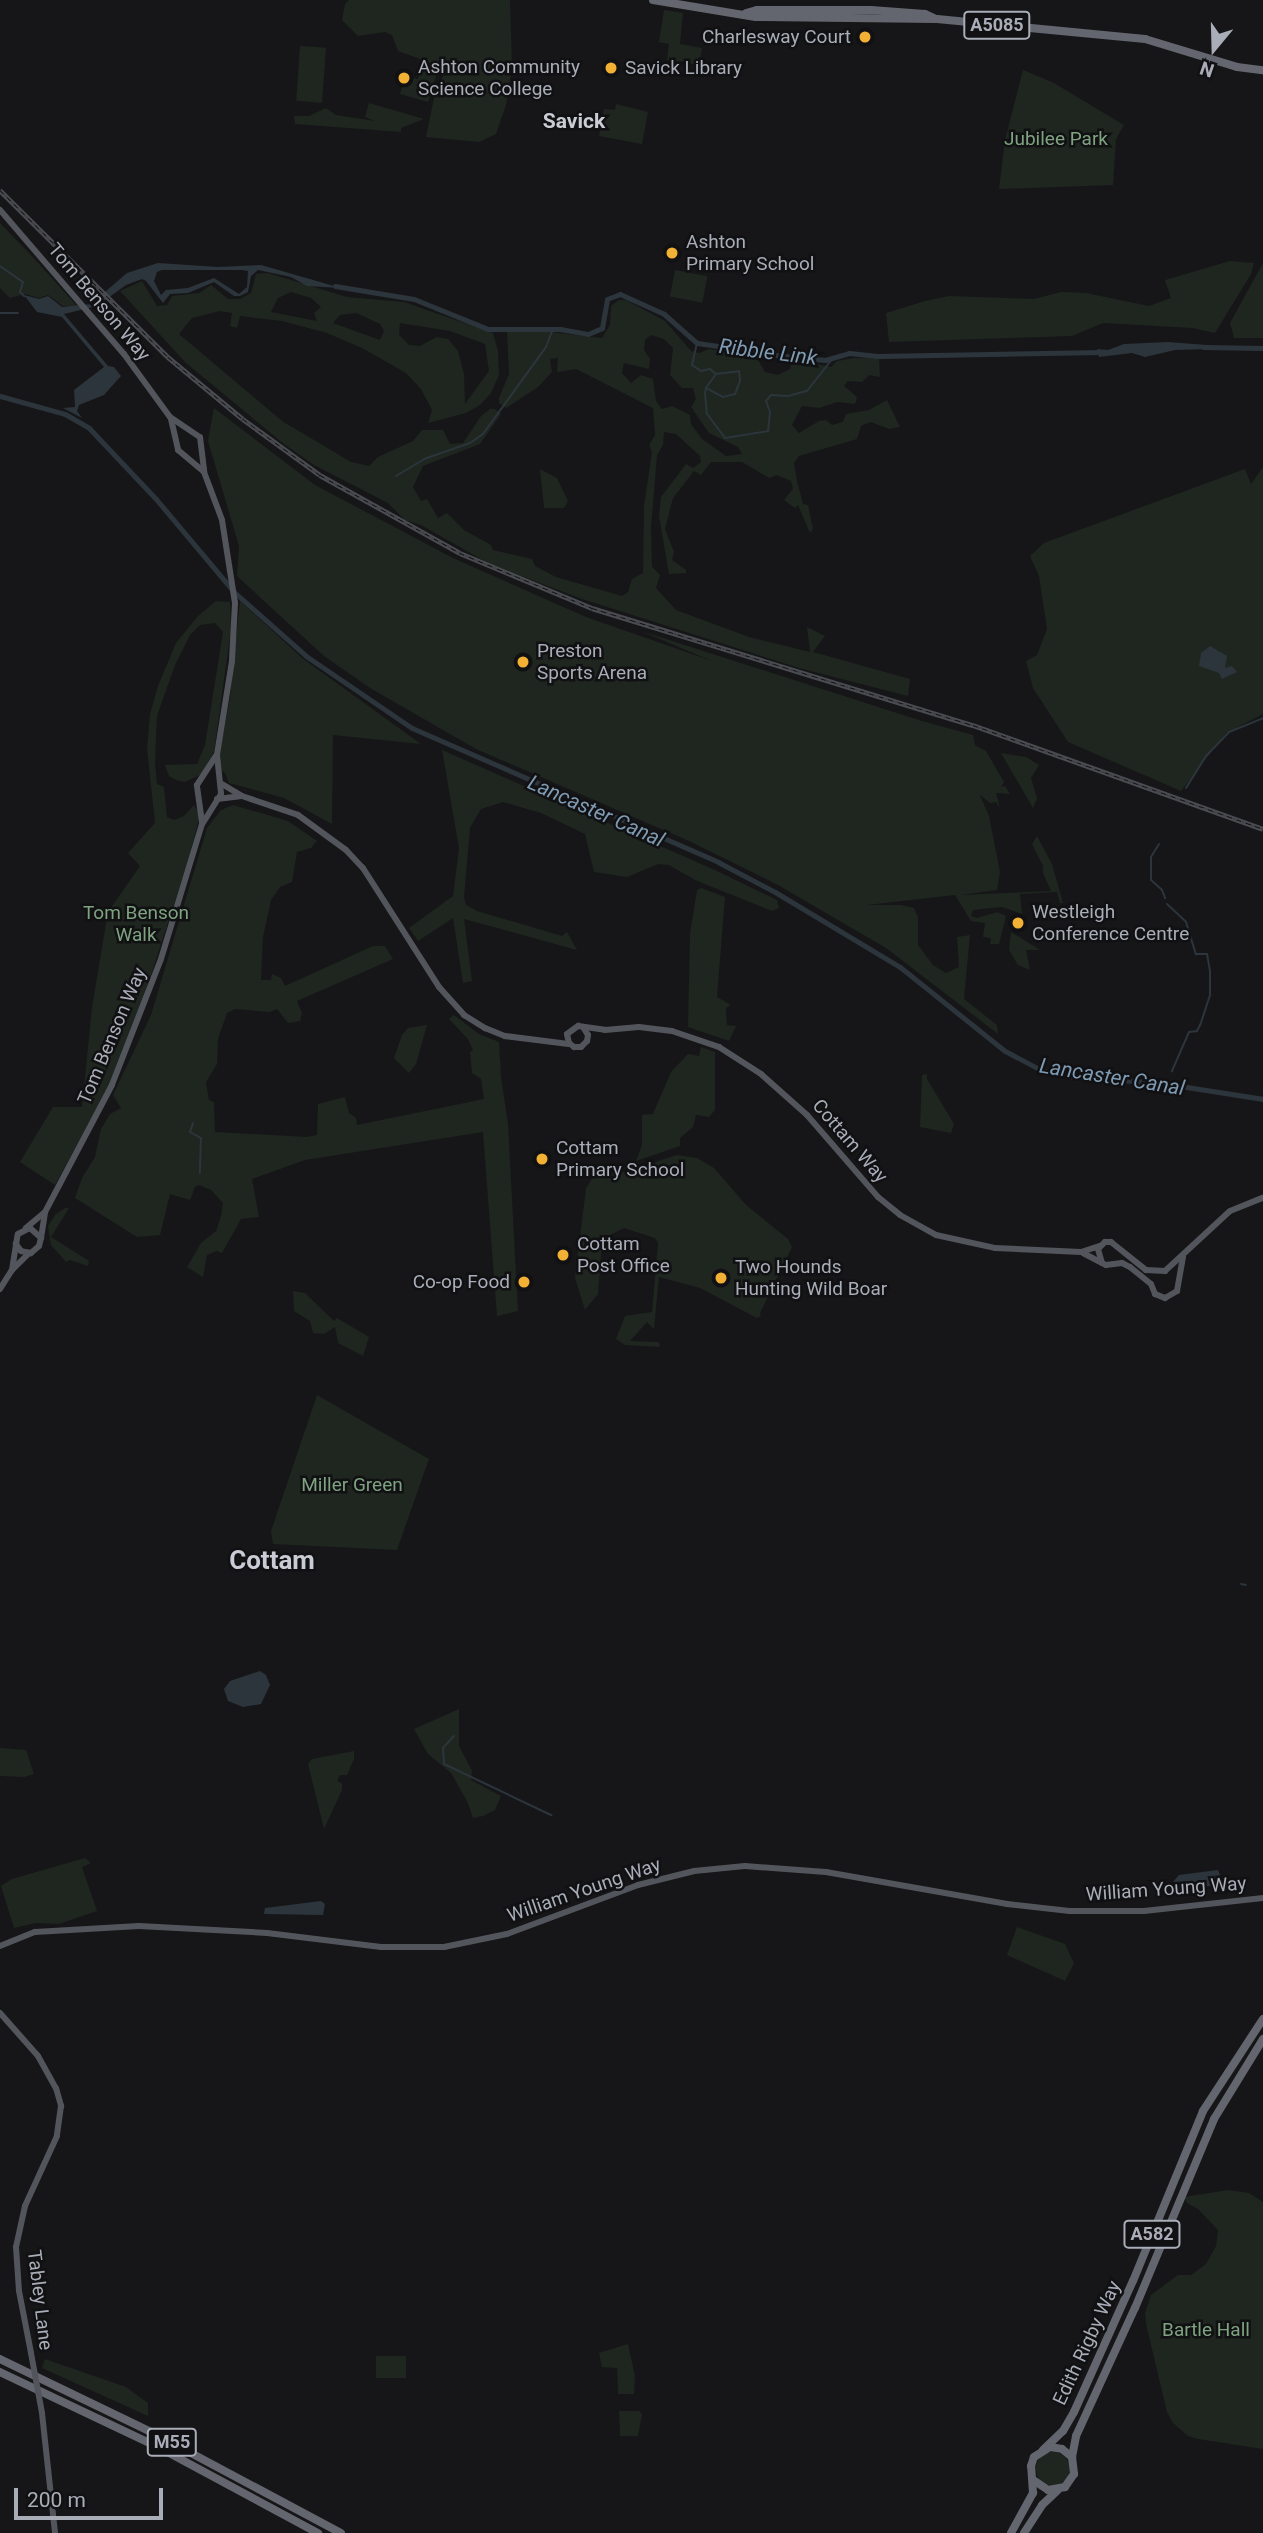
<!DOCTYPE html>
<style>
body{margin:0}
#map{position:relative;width:1263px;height:2533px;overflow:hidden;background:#161618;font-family:Roboto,sans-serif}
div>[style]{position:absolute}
.green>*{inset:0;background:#1e261f;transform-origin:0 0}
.round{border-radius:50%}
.water>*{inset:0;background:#2c353c}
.stream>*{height:2px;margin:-1px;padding:0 1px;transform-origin:1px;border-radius:1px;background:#2c353c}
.canal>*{height:5px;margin:-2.5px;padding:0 2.5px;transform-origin:2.5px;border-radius:2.5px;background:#2c353c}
.major>*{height:6px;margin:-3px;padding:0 3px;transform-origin:3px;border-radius:3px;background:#53555c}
.highway>*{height:8px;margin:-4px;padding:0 4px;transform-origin:4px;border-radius:4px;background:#63666e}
.rail>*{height:4.5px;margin-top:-2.25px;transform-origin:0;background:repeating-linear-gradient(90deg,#111113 0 5px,#4a4c52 0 10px);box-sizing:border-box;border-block:2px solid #4a4c52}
.major-bridge>*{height:6px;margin:-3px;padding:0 3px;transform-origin:3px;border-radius:3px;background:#53555c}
.dots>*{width:19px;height:19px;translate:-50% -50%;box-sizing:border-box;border:4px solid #111113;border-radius:50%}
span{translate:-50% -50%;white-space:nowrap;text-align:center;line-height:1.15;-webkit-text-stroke:5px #111113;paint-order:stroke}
.shield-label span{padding:2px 5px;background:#111113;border:2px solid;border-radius:5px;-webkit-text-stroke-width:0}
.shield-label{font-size:18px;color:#a8adb8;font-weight:700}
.poi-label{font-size:19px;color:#a8adb8}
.right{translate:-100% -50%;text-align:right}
.left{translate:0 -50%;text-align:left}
.park-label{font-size:19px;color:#7fa381}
.street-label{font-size:19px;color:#a8adb8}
.neighbourhood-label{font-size:21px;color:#c9ccd4;font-weight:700}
.water-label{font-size:21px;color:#7f9bb3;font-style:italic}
.district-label{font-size:26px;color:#c9ccd4;font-weight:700}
.north{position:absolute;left:1179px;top:14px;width:70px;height:70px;-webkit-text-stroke:5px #111113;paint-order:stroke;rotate:199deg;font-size:19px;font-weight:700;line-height:28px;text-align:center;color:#a8adb8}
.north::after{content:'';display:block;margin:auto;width:24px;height:32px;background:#a8adb8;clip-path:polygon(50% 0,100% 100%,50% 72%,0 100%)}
.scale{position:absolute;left:14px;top:2488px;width:149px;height:32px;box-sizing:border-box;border:4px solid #a8adb8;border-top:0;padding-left:9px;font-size:21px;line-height:24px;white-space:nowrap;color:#a8adb8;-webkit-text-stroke:5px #111113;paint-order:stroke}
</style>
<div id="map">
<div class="green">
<i style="clip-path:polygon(349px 0,510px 0,512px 67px,506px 105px,496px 134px,479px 142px,426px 137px,434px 98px,443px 76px,441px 71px,437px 65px,398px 51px,392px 35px,385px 32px,358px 36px,342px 20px,345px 4px)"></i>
<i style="clip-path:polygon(664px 10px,683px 13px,680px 44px,702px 48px,699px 65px,667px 60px,669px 44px,659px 42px)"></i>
<i style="left:300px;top:46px;width:26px;height:55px;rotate:4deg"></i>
<i style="clip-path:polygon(422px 65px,438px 69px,428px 102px,400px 94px,405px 76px,418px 79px)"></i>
<i style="clip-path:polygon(1023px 70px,1054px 83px,1124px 125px,1116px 139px,1113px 185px,999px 189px,1005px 140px)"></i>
<i style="clip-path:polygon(369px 103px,424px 119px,401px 128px,401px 132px,295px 124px,294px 116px,309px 116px,326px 108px,336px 115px,375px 121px,365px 117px)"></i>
<i style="clip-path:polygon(616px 104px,648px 112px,642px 144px,599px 136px,604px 109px,615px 110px)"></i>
<i style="clip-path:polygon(0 223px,30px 254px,77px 306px,63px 306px,48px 295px,39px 298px,25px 294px,10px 298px,0 288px)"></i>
<i style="clip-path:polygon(1230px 261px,1254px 263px,1251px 274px,1215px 333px,1192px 328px,1103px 323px,1072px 336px,889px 342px,886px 313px,925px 301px,949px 296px,1034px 299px,1061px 292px,1086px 293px,1149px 306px,1171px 298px,1165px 280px)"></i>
<i style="clip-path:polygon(1263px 263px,1263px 338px,1234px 338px,1230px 323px)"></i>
<i style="left:675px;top:270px;width:33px;height:27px;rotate:11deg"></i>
<i style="clip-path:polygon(evenodd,268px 273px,347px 297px,404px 302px,493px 333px,498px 351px,499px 375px,491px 393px,480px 405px,466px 413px,428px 423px,432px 410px,421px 389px,406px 373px,362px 348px,327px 333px,282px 321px,240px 316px,237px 328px,230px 326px,232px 313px,220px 311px,192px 318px,179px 334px,282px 421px,351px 462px,369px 466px,378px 457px,413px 441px,422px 430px,443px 430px,450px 444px,463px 443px,481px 416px,490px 409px,495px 409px,501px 414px,480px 444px,423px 466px,413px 487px,421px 501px,427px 499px,438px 518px,447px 513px,464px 530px,491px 545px,493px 550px,532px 559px,535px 566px,556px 577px,622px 596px,628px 592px,632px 579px,643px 573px,644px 506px,652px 452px,649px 445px,655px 435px,653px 408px,576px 369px,557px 372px,558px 358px,550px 359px,552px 372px,538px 387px,506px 408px,499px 403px,499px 398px,509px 374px,507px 332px,542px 331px,602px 338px,610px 325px,611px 306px,619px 300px,626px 300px,665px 321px,691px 351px,699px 353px,709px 349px,755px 355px,765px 372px,778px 375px,790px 369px,793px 359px,831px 367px,837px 361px,854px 358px,879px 358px,880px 377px,869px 375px,862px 382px,848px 381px,844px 386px,857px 397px,855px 404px,837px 402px,819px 408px,802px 406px,792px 425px,799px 433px,819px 421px,826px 420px,832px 425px,843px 422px,846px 414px,869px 410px,887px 400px,900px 427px,889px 429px,871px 422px,861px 426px,857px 439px,799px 456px,794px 463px,797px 481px,803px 504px,808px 505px,813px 529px,810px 533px,798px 505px,795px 508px,784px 500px,793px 489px,791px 481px,777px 475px,769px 478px,742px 462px,711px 462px,701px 475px,694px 471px,673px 498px,665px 529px,674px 552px,672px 560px,686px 570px,686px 573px,669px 574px,659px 516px,661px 497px,686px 464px,693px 468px,701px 462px,700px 456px,676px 434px,664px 432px,663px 445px,657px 455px,651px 527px,652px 567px,660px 575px,656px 588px,676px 610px,749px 637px,810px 652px,807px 627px,825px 636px,813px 652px,910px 679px,908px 696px,799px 668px,582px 599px,488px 563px,421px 525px,405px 520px,388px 503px,314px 465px,284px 444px,186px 363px,120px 291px,142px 281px,157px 306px,167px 305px,172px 296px,199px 293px,211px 285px,228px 299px,240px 299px,251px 293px,256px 274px,268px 273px,291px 292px,311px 298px,321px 307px,314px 313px,317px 321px,271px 312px,278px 298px,291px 292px,268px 273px,356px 313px,380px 324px,384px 331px,380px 340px,333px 323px,340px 315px,356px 313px,268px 273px,400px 323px,450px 331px,485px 344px,489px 371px,465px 404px,464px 374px,458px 351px,448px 339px,437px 337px,420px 346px,409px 345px,399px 335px,400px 323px,268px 273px,651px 335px,664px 339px,673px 348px,670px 375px,682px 388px,693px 388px,696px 399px,691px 407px,709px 433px,738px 447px,742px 454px,726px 456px,702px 439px,691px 424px,690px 415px,672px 406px,662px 409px,656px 401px,653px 379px,641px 375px,631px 383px,622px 373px,624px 363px,649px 369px,650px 359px,644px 350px,645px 340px,651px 335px)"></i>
<i style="clip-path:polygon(214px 408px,315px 485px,453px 558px,586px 617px,712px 661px,641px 631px,922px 721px,973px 735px,975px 745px,986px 751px,1004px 782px,1001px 787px,1005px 786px,1010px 794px,996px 793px,1000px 808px,996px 802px,990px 803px,980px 795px,989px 816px,1000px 872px,997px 890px,961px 895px,1051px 891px,1043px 873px,1043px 866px,1032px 844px,1037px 836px,1052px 864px,1063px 903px,1060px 903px,1057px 892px,1020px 894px,1022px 914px,1002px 907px,973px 910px,971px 916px,977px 918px,997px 912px,1006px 916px,999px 944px,990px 944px,991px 938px,983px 937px,985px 923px,971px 921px,955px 895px,867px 905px,901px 905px,914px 908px,918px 917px,918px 945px,933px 965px,946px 973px,959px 967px,957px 937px,970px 935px,964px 999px,997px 1025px,998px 1034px,886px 948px,778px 885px,689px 841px,476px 749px,370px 688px,324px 656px,237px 576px,239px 546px,208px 441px)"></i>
<i style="clip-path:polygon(1263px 467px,1263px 714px,1226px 733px,1181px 791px,1068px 742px,1033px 688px,1026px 661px,1037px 655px,1047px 629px,1039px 576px,1030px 556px,1044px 543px,1245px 469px,1251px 484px)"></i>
<i style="clip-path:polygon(540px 469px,557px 478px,568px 501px,564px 508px,544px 508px)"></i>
<i style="clip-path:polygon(216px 601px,230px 602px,231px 629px,214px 752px,202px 774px,185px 782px,176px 780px,169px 776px,165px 765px,197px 764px,205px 745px,223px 632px,215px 623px,200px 625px,190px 635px,175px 665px,157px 716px,155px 763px,157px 784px,164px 787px,167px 817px,174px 820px,184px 816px,194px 805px,200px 815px,188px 861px,139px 1012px,109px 1086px,55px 1185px,20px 1162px,53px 1107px,82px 1107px,92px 1007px,108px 912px,140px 866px,128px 853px,155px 823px,147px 749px,150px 714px,158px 686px,176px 643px,198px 616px)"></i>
<i style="clip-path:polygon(240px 601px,302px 658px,421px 744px,333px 735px,332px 824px,284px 798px,229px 783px,225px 773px,217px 767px,230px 697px)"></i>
<i style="clip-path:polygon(442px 750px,717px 871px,777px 900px,779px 908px,772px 911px,695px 880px,669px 865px,658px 864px,627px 877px,594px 872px,585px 834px,541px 813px,503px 802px,481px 809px,470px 828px,464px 897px,466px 905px,477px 911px,562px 936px,567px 932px,577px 950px,464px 919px,472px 981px,463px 983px,453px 918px,418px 941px,409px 928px,453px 896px,459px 848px)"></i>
<i style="clip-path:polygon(1001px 753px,1026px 757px,1039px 765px,1031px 778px,1037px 798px,1033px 808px)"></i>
<i style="clip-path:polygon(233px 805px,288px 821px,317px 841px,311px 848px,297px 852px,292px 882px,280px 887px,271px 900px,263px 937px,261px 980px,271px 980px,272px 974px,281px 978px,285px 986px,373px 946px,385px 946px,393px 959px,297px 1001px,302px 1013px,300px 1021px,288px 1023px,277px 1009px,270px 1012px,235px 1009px,227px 1013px,218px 1039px,217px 1064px,206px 1082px,209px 1100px,214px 1102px,215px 1132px,307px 1137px,317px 1135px,318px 1104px,345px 1097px,349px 1113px,356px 1118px,357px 1125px,484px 1099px,481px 1079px,472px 1073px,470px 1052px,473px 1050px,468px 1039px,449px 1019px,454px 1015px,479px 1034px,499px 1042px,501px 1077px,508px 1124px,518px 1311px,497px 1316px,483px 1132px,305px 1160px,252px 1179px,259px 1217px,241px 1219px,222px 1253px,217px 1251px,207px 1255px,203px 1277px,187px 1267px,201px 1243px,216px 1231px,221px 1216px,223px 1203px,211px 1190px,199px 1185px,195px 1187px,190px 1200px,170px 1194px,160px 1235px,137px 1237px,75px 1198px,82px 1178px,95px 1157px,101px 1129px,110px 1114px,121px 1108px,113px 1095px,151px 1015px,207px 828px,221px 810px)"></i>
<i style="clip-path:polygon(701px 888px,725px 897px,717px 997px,731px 1005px,726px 1008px,727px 1025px,736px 1026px,729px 1041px,688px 1027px,690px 934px,697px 890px)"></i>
<i style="clip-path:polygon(1011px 932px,1040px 950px,1026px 950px,1030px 970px,1018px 965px,1009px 950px)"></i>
<i style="clip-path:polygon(427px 1025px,416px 1064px,409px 1073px,394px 1058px,402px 1035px,408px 1028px)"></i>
<i style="clip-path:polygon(701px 1047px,715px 1052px,715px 1110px,709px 1117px,696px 1115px,693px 1127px,680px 1138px,680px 1146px,636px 1161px,642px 1145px,642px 1115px,653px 1114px,671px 1072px,688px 1054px,699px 1056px)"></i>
<i style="clip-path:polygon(927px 1074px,927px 1079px,954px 1124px,951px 1133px,920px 1127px,922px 1075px)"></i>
<i style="clip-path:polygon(677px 1155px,697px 1158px,714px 1168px,746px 1205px,788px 1239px,792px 1247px,760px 1313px,761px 1316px,757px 1318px,700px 1288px,659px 1277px,654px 1329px,647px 1322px,630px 1341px,659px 1342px,660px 1347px,625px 1345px,616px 1339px,625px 1316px,652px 1312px,658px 1243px,655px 1238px,624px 1228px,608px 1236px,602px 1242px,598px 1294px,585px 1310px,575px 1278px,586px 1188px,595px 1174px,642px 1171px,658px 1161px)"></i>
<i style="clip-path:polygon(65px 1208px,69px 1208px,51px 1237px,89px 1261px,88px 1266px,70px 1260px,66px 1262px,51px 1245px,48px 1226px,55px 1215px)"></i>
<i style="clip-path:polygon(293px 1291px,305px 1293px,334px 1321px,337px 1318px,369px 1337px,363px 1356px,338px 1343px,335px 1327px,324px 1334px,313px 1333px,310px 1321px,294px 1311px)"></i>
<i style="clip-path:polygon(317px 1395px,429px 1459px,397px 1550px,273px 1544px,271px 1531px)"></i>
<i style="clip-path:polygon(459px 1709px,459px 1746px,472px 1771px,471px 1780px,501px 1796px,495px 1810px,483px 1816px,473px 1818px,467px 1801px,451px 1773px,428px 1754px,414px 1729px)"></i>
<i style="clip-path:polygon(0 1748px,26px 1750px,34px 1774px,24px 1777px,0 1776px)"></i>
<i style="clip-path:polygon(354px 1751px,354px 1759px,347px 1775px,340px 1775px,337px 1781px,342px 1783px,342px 1790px,324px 1829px,308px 1764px,312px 1759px)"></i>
<i style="clip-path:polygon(85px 1858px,91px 1863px,82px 1867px,97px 1911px,59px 1924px,36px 1923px,14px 1928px,1px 1886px,12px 1879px)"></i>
<i style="clip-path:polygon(1017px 1927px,1065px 1944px,1074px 1963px,1065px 1981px,1007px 1955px)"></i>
<i style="clip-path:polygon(1228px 2190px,1249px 2193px,1263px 2202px,1263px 2449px,1198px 2439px,1188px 2436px,1173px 2423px,1167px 2412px,1146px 2324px,1145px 2313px,1151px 2295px,1178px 2275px,1191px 2275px,1206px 2264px,1216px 2246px,1218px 2230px,1198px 2209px,1187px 2203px,1184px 2197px)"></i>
<i style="clip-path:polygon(628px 2344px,635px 2376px,634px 2394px,618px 2394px,617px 2368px,602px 2367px,599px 2353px)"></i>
<i style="left:376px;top:2356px;width:30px;height:22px"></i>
<i style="clip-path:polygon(45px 2359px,126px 2387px,148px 2403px,148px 2416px,42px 2368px)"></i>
<i style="clip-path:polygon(619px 2411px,639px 2411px,642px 2414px,638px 2436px,620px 2436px)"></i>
<i class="round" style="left:1036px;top:2452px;width:34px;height:34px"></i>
</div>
<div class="water">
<i style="clip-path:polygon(evenodd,158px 263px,218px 267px,261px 265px,341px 288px,307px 286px,291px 277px,258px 270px,251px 276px,248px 292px,240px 296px,234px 296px,214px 282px,188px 293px,170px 294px,163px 303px,146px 281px,142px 279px,126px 285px,97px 306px,64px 314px,108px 366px,114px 367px,121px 376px,104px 395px,79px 405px,77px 411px,82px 418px,63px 408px,75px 407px,74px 390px,104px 367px,62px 317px,37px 312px,24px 295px,39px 299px,48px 296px,62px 307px,91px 304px,127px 273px,158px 263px,162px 270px,242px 270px,248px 271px,247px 287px,239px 294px,214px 278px,188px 288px,166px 290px,161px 295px,154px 281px,157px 272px,162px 270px)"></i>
<i style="clip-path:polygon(1168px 342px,1207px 345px,1210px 349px,1175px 350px,1145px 357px,1132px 353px,1099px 357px,1097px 349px,1108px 350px,1124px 344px)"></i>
<i style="clip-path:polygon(1210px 646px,1227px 656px,1225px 668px,1232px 666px,1237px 672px,1222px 679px,1219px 673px,1199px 666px,1201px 653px)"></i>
<i style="clip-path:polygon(260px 1671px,266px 1675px,270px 1685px,261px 1704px,243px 1707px,228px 1701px,224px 1689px,230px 1681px)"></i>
<i style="clip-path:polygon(1218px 1870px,1222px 1880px,1219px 1885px,1181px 1889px,1173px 1882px,1179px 1875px)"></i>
<i style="clip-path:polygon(321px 1901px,325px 1904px,323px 1915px,264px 1914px,265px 1908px)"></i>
</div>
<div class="stream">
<i style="left:0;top:266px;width:28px;rotate:35deg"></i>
<i style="left:23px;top:282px;width:10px;rotate:107deg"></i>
<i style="left:20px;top:292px;width:6px;rotate:45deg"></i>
<i style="left:0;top:313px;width:18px"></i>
<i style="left:697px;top:343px;width:23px;rotate:103deg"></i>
<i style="left:692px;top:365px;width:11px;rotate:34deg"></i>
<i style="left:701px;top:371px;width:9px;rotate:-13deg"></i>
<i style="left:710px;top:369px;width:8px;rotate:40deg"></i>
<i style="left:716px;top:374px;width:17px;rotate:126deg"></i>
<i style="left:716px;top:374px;width:23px;rotate:-7deg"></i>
<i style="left:739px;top:371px;width:10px;rotate:84deg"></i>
<i style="left:740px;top:381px;width:14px;rotate:111deg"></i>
<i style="left:735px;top:394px;width:12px;rotate:166deg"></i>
<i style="left:723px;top:397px;width:19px;rotate:-152deg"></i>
<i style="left:706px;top:388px;width:5px;rotate:101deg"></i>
<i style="left:705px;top:393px;width:21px;rotate:85deg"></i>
<i style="left:707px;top:414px;width:30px;rotate:53deg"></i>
<i style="left:725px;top:438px;width:44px;rotate:-9.2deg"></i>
<i style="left:768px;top:431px;width:19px;rotate:-84deg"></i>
<i style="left:770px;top:412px;width:12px;rotate:-110deg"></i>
<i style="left:766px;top:401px;width:8px;rotate:-50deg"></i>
<i style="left:771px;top:395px;width:17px;rotate:3deg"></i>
<i style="left:788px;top:396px;width:20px;rotate:-15deg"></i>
<i style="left:807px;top:391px;width:39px;rotate:-52deg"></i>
<i style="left:396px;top:476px;width:33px;rotate:-31deg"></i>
<i style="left:424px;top:459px;width:49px;rotate:-19.2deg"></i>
<i style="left:470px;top:443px;width:16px;rotate:-35deg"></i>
<i style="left:483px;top:434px;width:107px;rotate:-54.1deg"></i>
<i style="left:546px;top:347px;width:19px;rotate:-69deg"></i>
<i style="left:1186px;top:788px;width:38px;rotate:-58deg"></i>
<i style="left:1206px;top:756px;width:33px;rotate:-46deg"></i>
<i style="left:1229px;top:732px;width:37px;rotate:-22deg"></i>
<i style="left:1159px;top:844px;width:15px;rotate:122deg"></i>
<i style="left:1151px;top:857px;width:23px;rotate:90deg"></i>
<i style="left:1151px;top:880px;width:15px;rotate:42deg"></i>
<i style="left:1162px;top:890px;width:9px;rotate:69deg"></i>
<i style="left:1167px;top:904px;width:26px;rotate:43deg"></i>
<i style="left:1186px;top:922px;width:34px;rotate:73deg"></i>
<i style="left:1196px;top:954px;width:11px"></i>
<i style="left:1207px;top:954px;width:17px;rotate:80deg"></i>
<i style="left:1210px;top:971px;width:24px;rotate:90deg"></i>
<i style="left:1210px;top:995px;width:32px;rotate:108deg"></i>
<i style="left:1200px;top:1025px;width:7px;rotate:117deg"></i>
<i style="left:1197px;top:1031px;width:8px;rotate:173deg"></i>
<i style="left:1189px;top:1032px;width:43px;rotate:113.6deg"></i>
<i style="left:193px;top:1123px;width:9px;rotate:108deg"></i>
<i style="left:190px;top:1132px;width:13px;rotate:29deg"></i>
<i style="left:201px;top:1138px;width:35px;rotate:92deg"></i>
<i style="left:1241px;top:1584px;width:5px;rotate:11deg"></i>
<i style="left:454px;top:1736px;width:16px;rotate:133deg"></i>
<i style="left:443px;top:1748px;width:16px;rotate:86deg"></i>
<i style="left:444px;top:1764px;width:119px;rotate:25.5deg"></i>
</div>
<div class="canal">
<i style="left:335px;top:286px;width:80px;rotate:9.3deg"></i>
<i style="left:414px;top:299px;width:80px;rotate:22.1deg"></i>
<i style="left:488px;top:329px;width:72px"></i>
<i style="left:560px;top:329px;width:28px;rotate:10deg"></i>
<i style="left:588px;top:334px;width:15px;rotate:-23deg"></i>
<i style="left:602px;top:328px;width:29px;rotate:-80deg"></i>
<i style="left:607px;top:299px;width:14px;rotate:-21deg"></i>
<i style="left:620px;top:294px;width:48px;rotate:24.4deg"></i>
<i style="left:664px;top:314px;width:44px;rotate:41.3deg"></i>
<i style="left:697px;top:343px;width:70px;rotate:8.2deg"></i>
<i style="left:1203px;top:347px;width:60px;rotate:1deg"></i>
<i style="left:776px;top:355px;width:49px;rotate:5.8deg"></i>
<i style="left:825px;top:360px;width:25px;rotate:-16deg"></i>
<i style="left:849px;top:353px;width:29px;rotate:6deg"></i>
<i style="left:878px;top:356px;width:225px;rotate:-1deg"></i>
<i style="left:0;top:396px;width:67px;rotate:15.5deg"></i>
<i style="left:65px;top:414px;width:28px;rotate:30deg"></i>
<i style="left:89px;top:428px;width:98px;rotate:46.7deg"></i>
<i style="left:156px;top:499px;width:121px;rotate:50deg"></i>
<i style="left:234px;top:592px;width:96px;rotate:41.6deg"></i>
<i style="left:306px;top:656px;width:128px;rotate:34.2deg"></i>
<i style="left:412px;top:728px;width:334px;rotate:23.6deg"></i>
<i style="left:718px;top:862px;width:64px;rotate:27.8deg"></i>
<i style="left:775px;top:892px;width:146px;rotate:31deg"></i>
<i style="left:900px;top:967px;width:134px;rotate:38.7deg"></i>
<i style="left:1005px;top:1051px;width:41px;rotate:27.8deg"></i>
<i style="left:1041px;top:1070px;width:26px;rotate:13deg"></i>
<i style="left:1066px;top:1076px;width:95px;rotate:4.2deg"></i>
<i style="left:1161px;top:1083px;width:103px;rotate:8.9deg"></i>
</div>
<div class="major">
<i style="left:0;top:210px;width:190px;rotate:49.3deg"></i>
<i style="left:124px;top:354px;width:78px;rotate:53.9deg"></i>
<i style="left:170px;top:417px;width:36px;rotate:34deg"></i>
<i style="left:200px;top:437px;width:35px;rotate:83deg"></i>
<i style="left:204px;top:472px;width:51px;rotate:69.4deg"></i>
<i style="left:222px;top:520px;width:84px;rotate:81.1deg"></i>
<i style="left:235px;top:603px;width:58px;rotate:93deg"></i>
<i style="left:232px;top:661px;width:95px;rotate:99.1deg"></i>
<i style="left:217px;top:755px;width:39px;rotate:84deg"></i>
<i style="left:221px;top:794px;width:36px;rotate:122deg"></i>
<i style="left:202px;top:824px;width:141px;rotate:106.9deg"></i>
<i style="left:161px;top:959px;width:135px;rotate:111.3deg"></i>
<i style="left:112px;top:1085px;width:144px;rotate:117.8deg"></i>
<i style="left:45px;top:1212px;width:25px;rotate:140deg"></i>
<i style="left:171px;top:419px;width:32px;rotate:77deg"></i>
<i style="left:178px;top:450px;width:33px;rotate:40deg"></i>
<i style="left:222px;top:784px;width:23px;rotate:31deg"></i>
<i style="left:242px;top:796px;width:59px;rotate:18.7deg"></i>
<i style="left:298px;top:815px;width:59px;rotate:36.1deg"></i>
<i style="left:346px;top:850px;width:25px;rotate:47deg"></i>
<i style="left:363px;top:868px;width:141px;rotate:57.4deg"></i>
<i style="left:439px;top:987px;width:38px;rotate:48deg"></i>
<i style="left:464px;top:1015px;width:25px;rotate:32deg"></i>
<i style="left:485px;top:1028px;width:22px;rotate:22deg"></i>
<i style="left:505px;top:1036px;width:64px;rotate:7.1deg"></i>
<i style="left:217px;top:799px;width:23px;rotate:-7deg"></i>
<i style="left:202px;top:822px;width:37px;rotate:-98deg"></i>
<i style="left:197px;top:785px;width:35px;rotate:-57deg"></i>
<i style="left:583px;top:1027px;width:9px;rotate:58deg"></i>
<i style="left:588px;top:1035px;width:6px;rotate:99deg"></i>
<i style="left:587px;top:1041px;width:8px;rotate:135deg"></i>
<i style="left:581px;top:1047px;width:7px;rotate:180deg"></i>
<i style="left:574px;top:1047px;width:6px;rotate:-141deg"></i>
<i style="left:569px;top:1043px;width:9px;rotate:-103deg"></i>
<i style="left:567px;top:1034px;width:14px;rotate:-36deg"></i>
<i style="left:578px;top:1026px;width:27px;rotate:8deg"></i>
<i style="left:605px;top:1030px;width:34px;rotate:-5deg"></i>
<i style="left:639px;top:1027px;width:33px;rotate:7deg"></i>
<i style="left:672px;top:1031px;width:50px;rotate:18.8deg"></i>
<i style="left:719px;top:1047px;width:50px;rotate:32.7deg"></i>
<i style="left:761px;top:1074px;width:62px;rotate:41.7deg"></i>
<i style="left:807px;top:1115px;width:108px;rotate:49.1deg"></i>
<i style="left:878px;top:1197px;width:28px;rotate:39deg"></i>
<i style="left:900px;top:1215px;width:41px;rotate:29.1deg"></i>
<i style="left:936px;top:1235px;width:60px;rotate:12.4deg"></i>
<i style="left:995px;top:1248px;width:86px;rotate:2.7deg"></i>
<i style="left:1081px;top:1252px;width:20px;rotate:-18deg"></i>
<i style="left:41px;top:1238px;width:24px;rotate:-81deg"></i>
<i style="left:1083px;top:1253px;width:26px;rotate:28deg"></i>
<i style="left:1106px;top:1265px;width:16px;rotate:-7deg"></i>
<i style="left:1122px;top:1263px;width:9px;rotate:27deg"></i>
<i style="left:1130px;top:1267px;width:27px;rotate:39deg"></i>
<i style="left:1151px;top:1284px;width:11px;rotate:68deg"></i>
<i style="left:1155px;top:1294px;width:11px;rotate:22deg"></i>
<i style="left:1165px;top:1298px;width:14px;rotate:-30deg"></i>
<i style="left:1177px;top:1291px;width:35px;rotate:-80deg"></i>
<i style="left:1102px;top:1263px;width:15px;rotate:-106deg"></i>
<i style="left:1098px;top:1249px;width:10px;rotate:-45deg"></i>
<i style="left:1105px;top:1242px;width:6px"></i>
<i style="left:1111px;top:1242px;width:45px;rotate:38.7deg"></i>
<i style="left:1146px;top:1270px;width:19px;rotate:3deg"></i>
<i style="left:1165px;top:1271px;width:88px;rotate:-42.7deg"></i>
<i style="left:1230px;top:1211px;width:35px;rotate:-22deg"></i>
<i style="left:12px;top:1270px;width:36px;rotate:-81deg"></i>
<i style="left:18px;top:1234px;width:13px;rotate:-27deg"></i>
<i style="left:30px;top:1228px;width:15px;rotate:42deg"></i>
<i style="left:41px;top:1238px;width:8px;rotate:104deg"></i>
<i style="left:39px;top:1246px;width:11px;rotate:139deg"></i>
<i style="left:31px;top:1253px;width:10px;rotate:-169deg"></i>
<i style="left:21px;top:1251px;width:9px;rotate:-126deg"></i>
<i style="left:0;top:1289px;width:22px;rotate:-58deg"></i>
<i style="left:12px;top:1270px;width:24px;rotate:-45deg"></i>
<i style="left:0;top:1946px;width:38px;rotate:-22deg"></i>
<i style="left:35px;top:1932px;width:104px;rotate:-3.3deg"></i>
<i style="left:139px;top:1926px;width:128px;rotate:3.1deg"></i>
<i style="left:267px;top:1933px;width:115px;rotate:7deg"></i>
<i style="left:381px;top:1947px;width:63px"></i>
<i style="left:444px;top:1947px;width:64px;rotate:-11.7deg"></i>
<i style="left:507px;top:1934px;width:140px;rotate:-20.5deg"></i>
<i style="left:638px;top:1885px;width:58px;rotate:-14deg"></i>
<i style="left:694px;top:1871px;width:51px;rotate:-5.6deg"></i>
<i style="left:745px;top:1866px;width:81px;rotate:4.2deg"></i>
<i style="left:826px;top:1872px;width:184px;rotate:10deg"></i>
<i style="left:1007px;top:1904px;width:63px;rotate:6.3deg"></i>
<i style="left:1070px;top:1911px;width:74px"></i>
<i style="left:1144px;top:1911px;width:120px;rotate:-6.2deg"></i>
<i style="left:0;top:2013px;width:57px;rotate:48.5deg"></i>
<i style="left:38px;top:2056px;width:37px;rotate:61deg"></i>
<i style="left:56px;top:2088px;width:19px;rotate:74deg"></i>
<i style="left:61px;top:2106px;width:30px;rotate:98deg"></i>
<i style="left:57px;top:2136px;width:77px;rotate:114.6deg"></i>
<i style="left:25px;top:2206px;width:42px;rotate:102.4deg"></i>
<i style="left:16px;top:2247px;width:44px;rotate:86.1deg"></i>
<i style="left:19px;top:2291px;width:63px;rotate:79deg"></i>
<i style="left:42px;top:2413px;width:121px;rotate:83.8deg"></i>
</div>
<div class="highway">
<i style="left:653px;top:0;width:104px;rotate:9.4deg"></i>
<i style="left:756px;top:17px;width:181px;rotate:0.6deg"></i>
<i style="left:937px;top:19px;width:209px;rotate:5.5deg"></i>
<i style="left:1145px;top:39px;width:96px;rotate:16.9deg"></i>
<i style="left:1237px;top:67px;width:26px;rotate:7deg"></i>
<i style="left:746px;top:13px;width:11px;rotate:-15deg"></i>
<i style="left:757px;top:10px;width:114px"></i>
<i style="left:871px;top:10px;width:54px;rotate:4.2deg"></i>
<i style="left:925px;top:14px;width:10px;rotate:24deg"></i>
<i style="left:0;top:2359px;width:179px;rotate:25.8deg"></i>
<i style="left:161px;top:2437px;width:204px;rotate:28.1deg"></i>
<i style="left:0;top:2372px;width:175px;rotate:25.4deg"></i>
<i style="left:158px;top:2447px;width:182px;rotate:28.3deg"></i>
<i style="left:1043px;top:2450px;width:28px;rotate:-44deg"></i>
<i style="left:1063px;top:2431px;width:22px;rotate:-60deg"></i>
<i style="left:1074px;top:2412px;width:144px;rotate:-65.8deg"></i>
<i style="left:1133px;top:2281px;width:184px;rotate:-67.6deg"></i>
<i style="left:1203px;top:2111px;width:110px;rotate:-56.9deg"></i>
<i style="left:1072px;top:2457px;width:21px;rotate:-79deg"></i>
<i style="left:1076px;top:2436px;width:141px;rotate:-65.3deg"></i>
<i style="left:1135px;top:2308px;width:205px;rotate:-67.3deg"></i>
<i style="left:1214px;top:2119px;width:94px;rotate:-58.5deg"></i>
<i style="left:1011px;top:2533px;width:46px;rotate:-61.2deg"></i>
<i style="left:1033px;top:2493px;width:27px;rotate:-94deg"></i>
<i style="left:1031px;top:2466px;width:9px;rotate:-72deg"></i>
<i style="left:1034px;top:2457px;width:19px;rotate:-32deg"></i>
<i style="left:1050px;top:2447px;width:12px;rotate:9deg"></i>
<i style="left:1062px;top:2449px;width:13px;rotate:39deg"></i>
<i style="left:1072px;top:2457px;width:17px;rotate:83deg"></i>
<i style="left:1074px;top:2474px;width:16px;rotate:125deg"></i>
<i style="left:1065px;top:2487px;width:17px;rotate:170deg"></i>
<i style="left:1048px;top:2490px;width:18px;rotate:-146deg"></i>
<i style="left:1024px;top:2533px;width:33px;rotate:-57deg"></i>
<i style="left:1042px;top:2505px;width:21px;rotate:-43deg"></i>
</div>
<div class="rail">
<i style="left:0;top:190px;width:237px;rotate:44.8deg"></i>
<i style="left:168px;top:357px;width:97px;rotate:39.6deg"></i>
<i style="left:243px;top:419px;width:95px;rotate:36deg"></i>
<i style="left:320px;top:475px;width:160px;rotate:29.1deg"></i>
<i style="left:460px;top:553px;width:143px;rotate:22.6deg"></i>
<i style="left:592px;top:608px;width:399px;rotate:17.1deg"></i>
<i style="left:973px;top:725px;width:308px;rotate:19.7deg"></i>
</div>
<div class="major-bridge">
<i style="left:31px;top:2353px;width:61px;rotate:79.6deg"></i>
</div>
<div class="dots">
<i style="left:865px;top:37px;background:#f2b134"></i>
<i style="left:611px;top:68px;background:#f2b134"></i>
<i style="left:404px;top:78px;background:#f2b134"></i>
<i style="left:672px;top:253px;background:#f2b134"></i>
<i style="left:523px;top:662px;background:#f2b134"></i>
<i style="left:1018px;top:923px;background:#f2b134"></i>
<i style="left:542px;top:1159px;background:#f2b134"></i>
<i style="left:563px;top:1255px;background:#f2b134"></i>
<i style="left:721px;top:1278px;background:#f2b134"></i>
<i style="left:524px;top:1282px;background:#f2b134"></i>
</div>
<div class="shield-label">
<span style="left:997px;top:25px">A5085</span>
<span style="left:1152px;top:2234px">A582</span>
<span style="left:172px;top:2442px">M55</span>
</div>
<div class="poi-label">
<span class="right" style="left:851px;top:37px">Charlesway Court</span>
<span class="left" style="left:418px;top:78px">Ashton Community<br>Science College</span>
<span class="left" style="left:625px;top:68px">Savick Library</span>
<span class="left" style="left:686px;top:253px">Ashton<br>Primary School</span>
<span class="left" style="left:537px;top:662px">Preston<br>Sports Arena</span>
<span class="left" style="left:1032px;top:923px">Westleigh<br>Conference Centre</span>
<span class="left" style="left:556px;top:1159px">Cottam<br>Primary School</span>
<span class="left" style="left:577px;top:1255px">Cottam<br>Post Office</span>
<span class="left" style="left:735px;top:1278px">Two Hounds<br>Hunting Wild Boar</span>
<span class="right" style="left:510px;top:1282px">Co-op Food</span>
</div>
<div class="park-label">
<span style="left:1056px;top:139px">Jubilee Park</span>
<span style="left:136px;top:924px">Tom Benson<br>Walk</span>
<span style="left:352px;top:1485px">Miller Green</span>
<span style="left:1206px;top:2330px">Bartle Hall</span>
</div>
<div class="street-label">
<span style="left:99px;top:302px;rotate:50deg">Tom Benson Way</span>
<span style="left:112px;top:1036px;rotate:-67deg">Tom Benson Way</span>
<span style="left:850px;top:1141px;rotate:49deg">Cottam Way</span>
<span style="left:1166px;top:1889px;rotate:-4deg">William Young Way</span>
<span style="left:584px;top:1890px;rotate:-19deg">William Young Way</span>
<span style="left:40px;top:2300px;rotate:83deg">Tabley Lane</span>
<span style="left:1087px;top:2343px;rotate:-65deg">Edith Rigby Way</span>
</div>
<div class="neighbourhood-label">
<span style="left:574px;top:121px">Savick</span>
</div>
<div class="water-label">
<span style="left:768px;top:352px;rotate:7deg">Ribble Link</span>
<span style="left:596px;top:811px;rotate:24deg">Lancaster Canal</span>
<span style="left:1112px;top:1077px;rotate:9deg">Lancaster Canal</span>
</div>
<div class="district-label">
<span style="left:272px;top:1561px">Cottam</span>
</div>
<div class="north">N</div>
<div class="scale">200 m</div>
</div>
